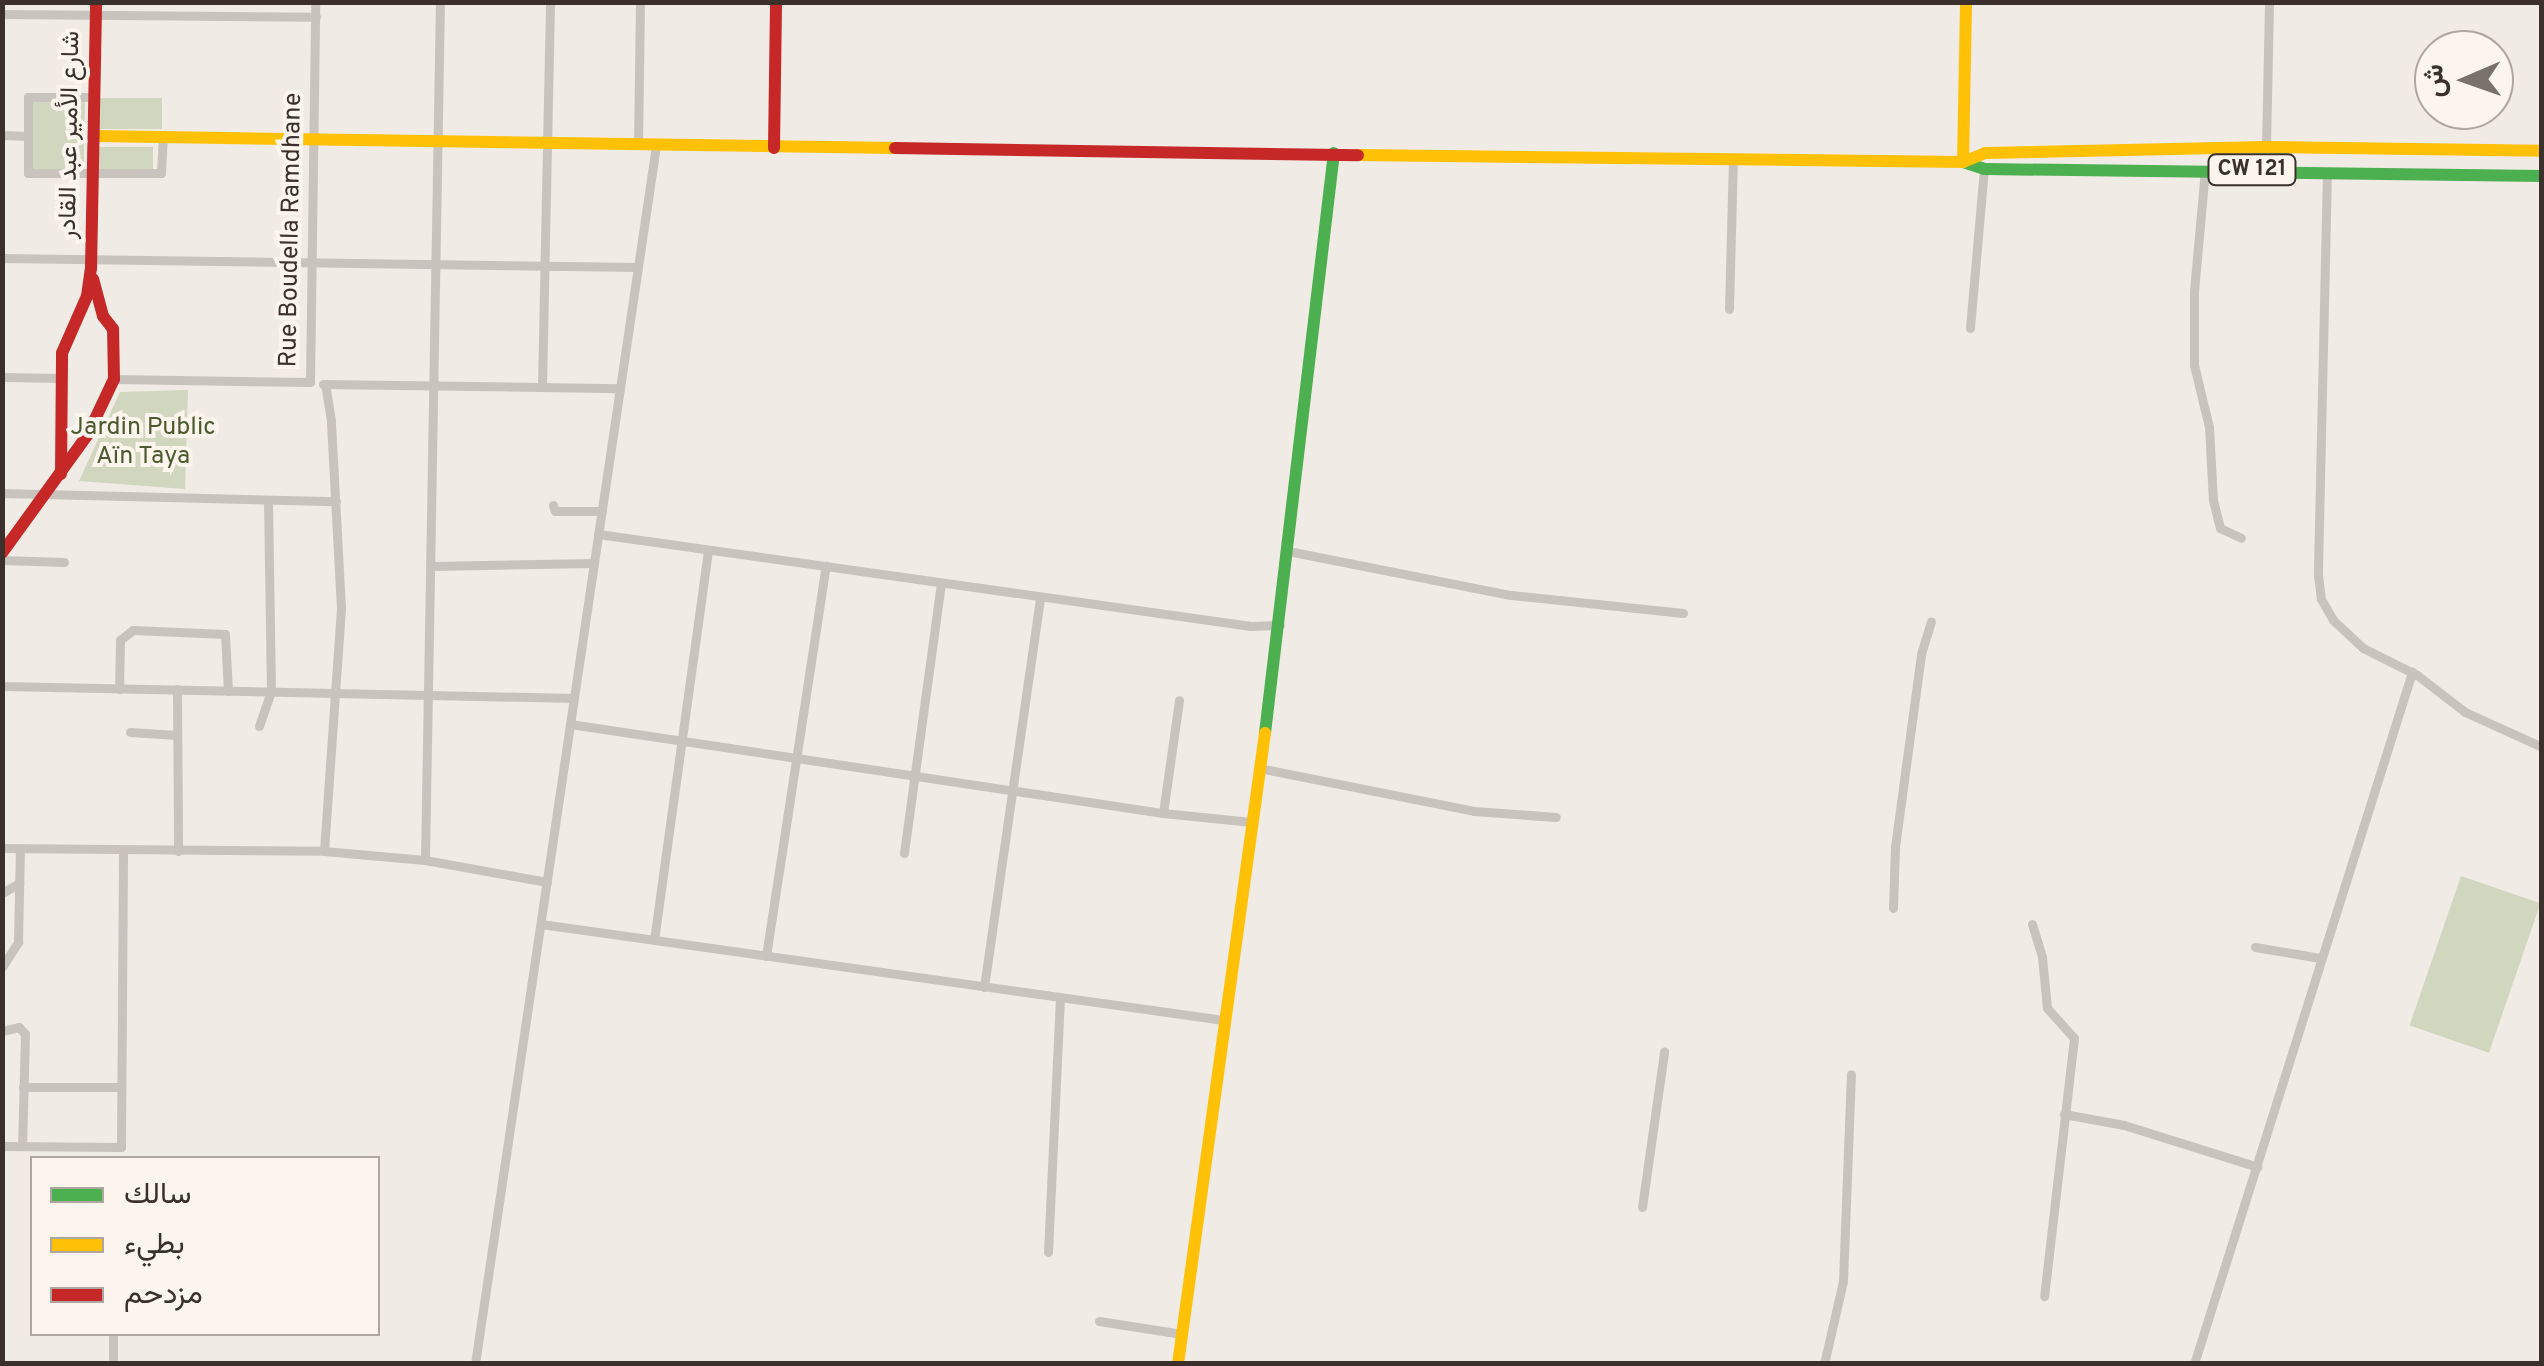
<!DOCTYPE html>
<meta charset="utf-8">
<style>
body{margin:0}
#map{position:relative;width:2544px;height:1366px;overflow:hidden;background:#f0ebe5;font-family:Overpass,Vazirmatn,sans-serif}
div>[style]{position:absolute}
.green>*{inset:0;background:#d1d6bf;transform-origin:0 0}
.street>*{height:9px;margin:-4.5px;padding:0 4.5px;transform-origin:4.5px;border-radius:4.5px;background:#c9c3be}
.fast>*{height:12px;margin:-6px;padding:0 6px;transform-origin:6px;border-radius:6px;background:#4caf50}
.slow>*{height:12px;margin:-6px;padding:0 6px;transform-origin:6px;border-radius:6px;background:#ffc107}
.jam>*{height:12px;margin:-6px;padding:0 6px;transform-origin:6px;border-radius:6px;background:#c62828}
span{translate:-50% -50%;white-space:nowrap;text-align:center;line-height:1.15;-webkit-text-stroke:8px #fbf5ee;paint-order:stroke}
.shield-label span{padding:2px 8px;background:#fbf5ee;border:2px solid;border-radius:8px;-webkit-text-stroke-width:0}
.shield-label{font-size:22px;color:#3b302b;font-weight:700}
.street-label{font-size:25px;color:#3b302b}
.park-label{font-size:25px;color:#4a5a2e}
.frame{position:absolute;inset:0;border:5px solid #3b302b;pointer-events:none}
.legend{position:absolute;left:30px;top:1156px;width:350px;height:180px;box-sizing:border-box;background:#fbf5ee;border:2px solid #aea6a0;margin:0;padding:12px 18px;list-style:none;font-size:30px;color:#3b302b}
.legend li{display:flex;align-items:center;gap:20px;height:50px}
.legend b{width:50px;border:2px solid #aea6a0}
.north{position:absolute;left:2414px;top:30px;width:100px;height:100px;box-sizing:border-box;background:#fbf5ee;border:2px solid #aea6a0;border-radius:50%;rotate:268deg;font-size:28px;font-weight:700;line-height:40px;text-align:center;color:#3b302b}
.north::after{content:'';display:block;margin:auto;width:35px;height:45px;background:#7a716c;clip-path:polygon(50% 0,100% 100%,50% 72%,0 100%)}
</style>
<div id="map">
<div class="green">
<i style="left:98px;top:98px;width:64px;height:31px"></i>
<i style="left:32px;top:99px;width:53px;height:71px;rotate:1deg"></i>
<i style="left:96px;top:147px;width:57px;height:24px"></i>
<i style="clip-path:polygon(188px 390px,185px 489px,79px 481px,120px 392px)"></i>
<i style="left:2461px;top:876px;width:84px;height:158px;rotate:19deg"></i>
</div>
<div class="street">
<i style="left:2px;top:14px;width:314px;rotate:0.5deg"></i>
<i style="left:94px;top:97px;width:66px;rotate:180deg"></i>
<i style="left:28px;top:97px;width:76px;rotate:90deg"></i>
<i style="left:28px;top:173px;width:133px"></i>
<i style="left:161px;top:173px;width:36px;rotate:-87deg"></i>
<i style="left:2px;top:135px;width:26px;rotate:2deg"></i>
<i style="left:638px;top:145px;width:143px;rotate:-89.2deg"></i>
<i style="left:2266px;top:147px;width:145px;rotate:-88.8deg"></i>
<i style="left:2205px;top:170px;width:122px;rotate:95.2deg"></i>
<i style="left:2194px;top:292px;width:73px;rotate:90deg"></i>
<i style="left:2194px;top:365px;width:64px;rotate:76.4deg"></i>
<i style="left:2209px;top:427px;width:73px;rotate:86.9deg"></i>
<i style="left:2213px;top:500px;width:29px;rotate:76deg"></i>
<i style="left:2220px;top:528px;width:23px;rotate:25deg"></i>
<i style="left:2327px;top:172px;width:403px;rotate:91.3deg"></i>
<i style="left:2318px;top:575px;width:24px;rotate:83deg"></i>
<i style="left:2321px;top:599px;width:24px;rotate:60deg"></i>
<i style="left:2333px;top:620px;width:41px;rotate:43deg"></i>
<i style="left:2363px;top:648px;width:60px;rotate:26.6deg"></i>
<i style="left:2417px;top:675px;width:61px;rotate:37.6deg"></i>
<i style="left:2465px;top:712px;width:85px;rotate:24.4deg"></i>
<i style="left:2px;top:258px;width:636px;rotate:0.81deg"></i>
<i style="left:1729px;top:309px;width:148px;rotate:-88.5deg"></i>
<i style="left:1970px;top:328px;width:160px;rotate:-85deg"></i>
<i style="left:2px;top:377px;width:57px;rotate:1deg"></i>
<i style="left:114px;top:379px;width:196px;rotate:0.9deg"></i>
<i style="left:310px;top:382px;width:380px;rotate:-89.2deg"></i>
<i style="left:323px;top:384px;width:297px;rotate:0.8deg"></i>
<i style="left:542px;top:386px;width:384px;rotate:-88.8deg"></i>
<i style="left:2px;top:493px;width:334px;rotate:1.4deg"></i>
<i style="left:553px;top:505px;width:6px;rotate:72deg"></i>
<i style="left:555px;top:511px;width:47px"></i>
<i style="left:598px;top:534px;width:659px;rotate:8.02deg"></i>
<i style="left:1251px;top:626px;width:29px;rotate:-2deg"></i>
<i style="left:1288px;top:551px;width:227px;rotate:11.2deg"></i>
<i style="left:1511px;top:595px;width:173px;rotate:6deg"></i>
<i style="left:2px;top:560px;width:62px;rotate:1.8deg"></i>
<i style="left:432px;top:566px;width:162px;rotate:-1.1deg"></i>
<i style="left:2px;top:686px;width:572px;rotate:1.2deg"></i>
<i style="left:119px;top:689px;width:49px;rotate:-88.8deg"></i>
<i style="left:120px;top:640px;width:16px;rotate:-38deg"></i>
<i style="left:133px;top:630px;width:92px;rotate:2.5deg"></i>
<i style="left:225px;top:634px;width:57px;rotate:87deg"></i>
<i style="left:177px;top:689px;width:162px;rotate:89.6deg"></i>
<i style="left:570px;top:724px;width:600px;rotate:8.54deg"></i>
<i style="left:1163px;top:813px;width:89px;rotate:5.8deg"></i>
<i style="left:259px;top:726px;width:36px;rotate:-71deg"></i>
<i style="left:271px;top:692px;width:192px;rotate:-90.9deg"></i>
<i style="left:130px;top:732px;width:47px;rotate:3.7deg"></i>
<i style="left:1259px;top:768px;width:219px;rotate:11.3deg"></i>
<i style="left:1474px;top:811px;width:82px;rotate:4.2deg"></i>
<i style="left:1163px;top:813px;width:114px;rotate:-81.9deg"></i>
<i style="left:2px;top:848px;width:322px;rotate:0.5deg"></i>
<i style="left:324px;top:851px;width:101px;rotate:5.1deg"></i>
<i style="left:425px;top:860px;width:124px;rotate:10.2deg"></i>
<i style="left:324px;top:851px;width:244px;rotate:-86deg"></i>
<i style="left:341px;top:608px;width:187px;rotate:-93.1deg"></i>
<i style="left:331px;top:421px;width:37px;rotate:-99deg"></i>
<i style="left:904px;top:853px;width:273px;rotate:-82.2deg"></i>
<i style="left:425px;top:860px;width:858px;rotate:-89deg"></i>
<i style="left:2px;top:893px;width:20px;rotate:-30deg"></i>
<i style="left:1893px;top:908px;width:61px;rotate:-88.1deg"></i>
<i style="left:1895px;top:847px;width:195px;rotate:-82.3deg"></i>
<i style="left:1921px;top:654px;width:34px;rotate:-73deg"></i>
<i style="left:541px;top:924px;width:689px;rotate:8.01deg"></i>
<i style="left:2032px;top:924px;width:34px;rotate:73deg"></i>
<i style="left:2042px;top:957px;width:51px;rotate:84.4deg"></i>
<i style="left:2047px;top:1008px;width:40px;rotate:48deg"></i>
<i style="left:2074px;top:1038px;width:260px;rotate:96.6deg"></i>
<i style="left:654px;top:940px;width:394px;rotate:-82.1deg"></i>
<i style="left:2255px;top:947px;width:66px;rotate:9.6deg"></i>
<i style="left:766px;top:956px;width:395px;rotate:-81.3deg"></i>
<i style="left:2px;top:967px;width:30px;rotate:-57deg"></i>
<i style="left:18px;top:942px;width:93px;rotate:-88.8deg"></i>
<i style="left:984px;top:987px;width:393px;rotate:-81.8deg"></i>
<i style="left:2px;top:1031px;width:17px;rotate:-13deg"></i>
<i style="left:19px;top:1027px;width:9px;rotate:49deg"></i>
<i style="left:25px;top:1034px;width:112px;rotate:91.5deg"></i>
<i style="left:23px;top:1087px;width:98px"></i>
<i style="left:2064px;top:1114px;width:61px;rotate:10.4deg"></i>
<i style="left:2124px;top:1125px;width:140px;rotate:17.4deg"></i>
<i style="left:2px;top:1146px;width:119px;rotate:0.5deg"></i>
<i style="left:121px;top:1147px;width:296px;rotate:-89.6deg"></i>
<i style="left:1642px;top:1207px;width:157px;rotate:-81.9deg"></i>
<i style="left:1048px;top:1252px;width:253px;rotate:-87.3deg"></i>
<i style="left:1099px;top:1321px;width:84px;rotate:8.9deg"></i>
<i style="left:113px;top:1364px;width:30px;rotate:-90deg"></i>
<i style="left:475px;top:1364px;width:1232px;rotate:-81.55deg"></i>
<i style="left:1824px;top:1364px;width:85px;rotate:-77.1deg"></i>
<i style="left:1843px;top:1281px;width:207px;rotate:-87.8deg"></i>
<i style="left:2194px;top:1364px;width:726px;rotate:-72.51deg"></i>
</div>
<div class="fast">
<i style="left:1963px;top:162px;width:22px;rotate:18deg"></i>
<i style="left:1984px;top:169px;width:558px;rotate:0.72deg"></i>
<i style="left:1265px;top:733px;width:584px;rotate:-83.22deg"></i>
</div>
<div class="slow">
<i style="left:94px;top:136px;width:801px;rotate:0.86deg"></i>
<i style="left:1358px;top:155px;width:605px;rotate:0.66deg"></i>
<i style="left:1963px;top:162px;width:160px;rotate:-88.9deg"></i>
<i style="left:1963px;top:162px;width:24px;rotate:-22deg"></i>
<i style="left:1985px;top:153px;width:281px;rotate:-1.2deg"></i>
<i style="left:2266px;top:147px;width:276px;rotate:0.8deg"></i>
<i style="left:1178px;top:1364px;width:637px;rotate:-82.15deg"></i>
</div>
<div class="jam">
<i style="left:774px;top:148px;width:146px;rotate:-89.2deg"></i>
<i style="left:895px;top:148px;width:463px;rotate:0.9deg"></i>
<i style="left:61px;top:474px;width:121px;rotate:-89.5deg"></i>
<i style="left:62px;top:353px;width:62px;rotate:-66.3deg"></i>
<i style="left:87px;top:296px;width:27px;rotate:-82deg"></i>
<i style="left:91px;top:269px;width:267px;rotate:-88.9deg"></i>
<i style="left:2px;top:553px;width:147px;rotate:-54.1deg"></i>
<i style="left:88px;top:434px;width:61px;rotate:-64.7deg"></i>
<i style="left:114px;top:379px;width:50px;rotate:-91.1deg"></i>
<i style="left:113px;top:329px;width:16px;rotate:-128deg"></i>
<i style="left:103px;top:316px;width:38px;rotate:-105deg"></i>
</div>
<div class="shield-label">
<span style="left:2252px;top:170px">CW 121</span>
</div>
<div class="street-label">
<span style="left:71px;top:135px;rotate:-89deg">شارع الأمير عبد القادر</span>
<span style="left:292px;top:230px;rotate:-89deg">Rue Boudella Ramdhane</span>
</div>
<div class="park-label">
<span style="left:143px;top:443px">Jardin Public<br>Aïn Taya</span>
</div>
<div class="frame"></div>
<ul class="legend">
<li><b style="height:12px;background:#4caf50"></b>سالك</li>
<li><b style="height:12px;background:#ffc107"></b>بطيء</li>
<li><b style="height:12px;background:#c62828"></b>مزدحم</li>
</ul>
<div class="north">ش</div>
</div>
